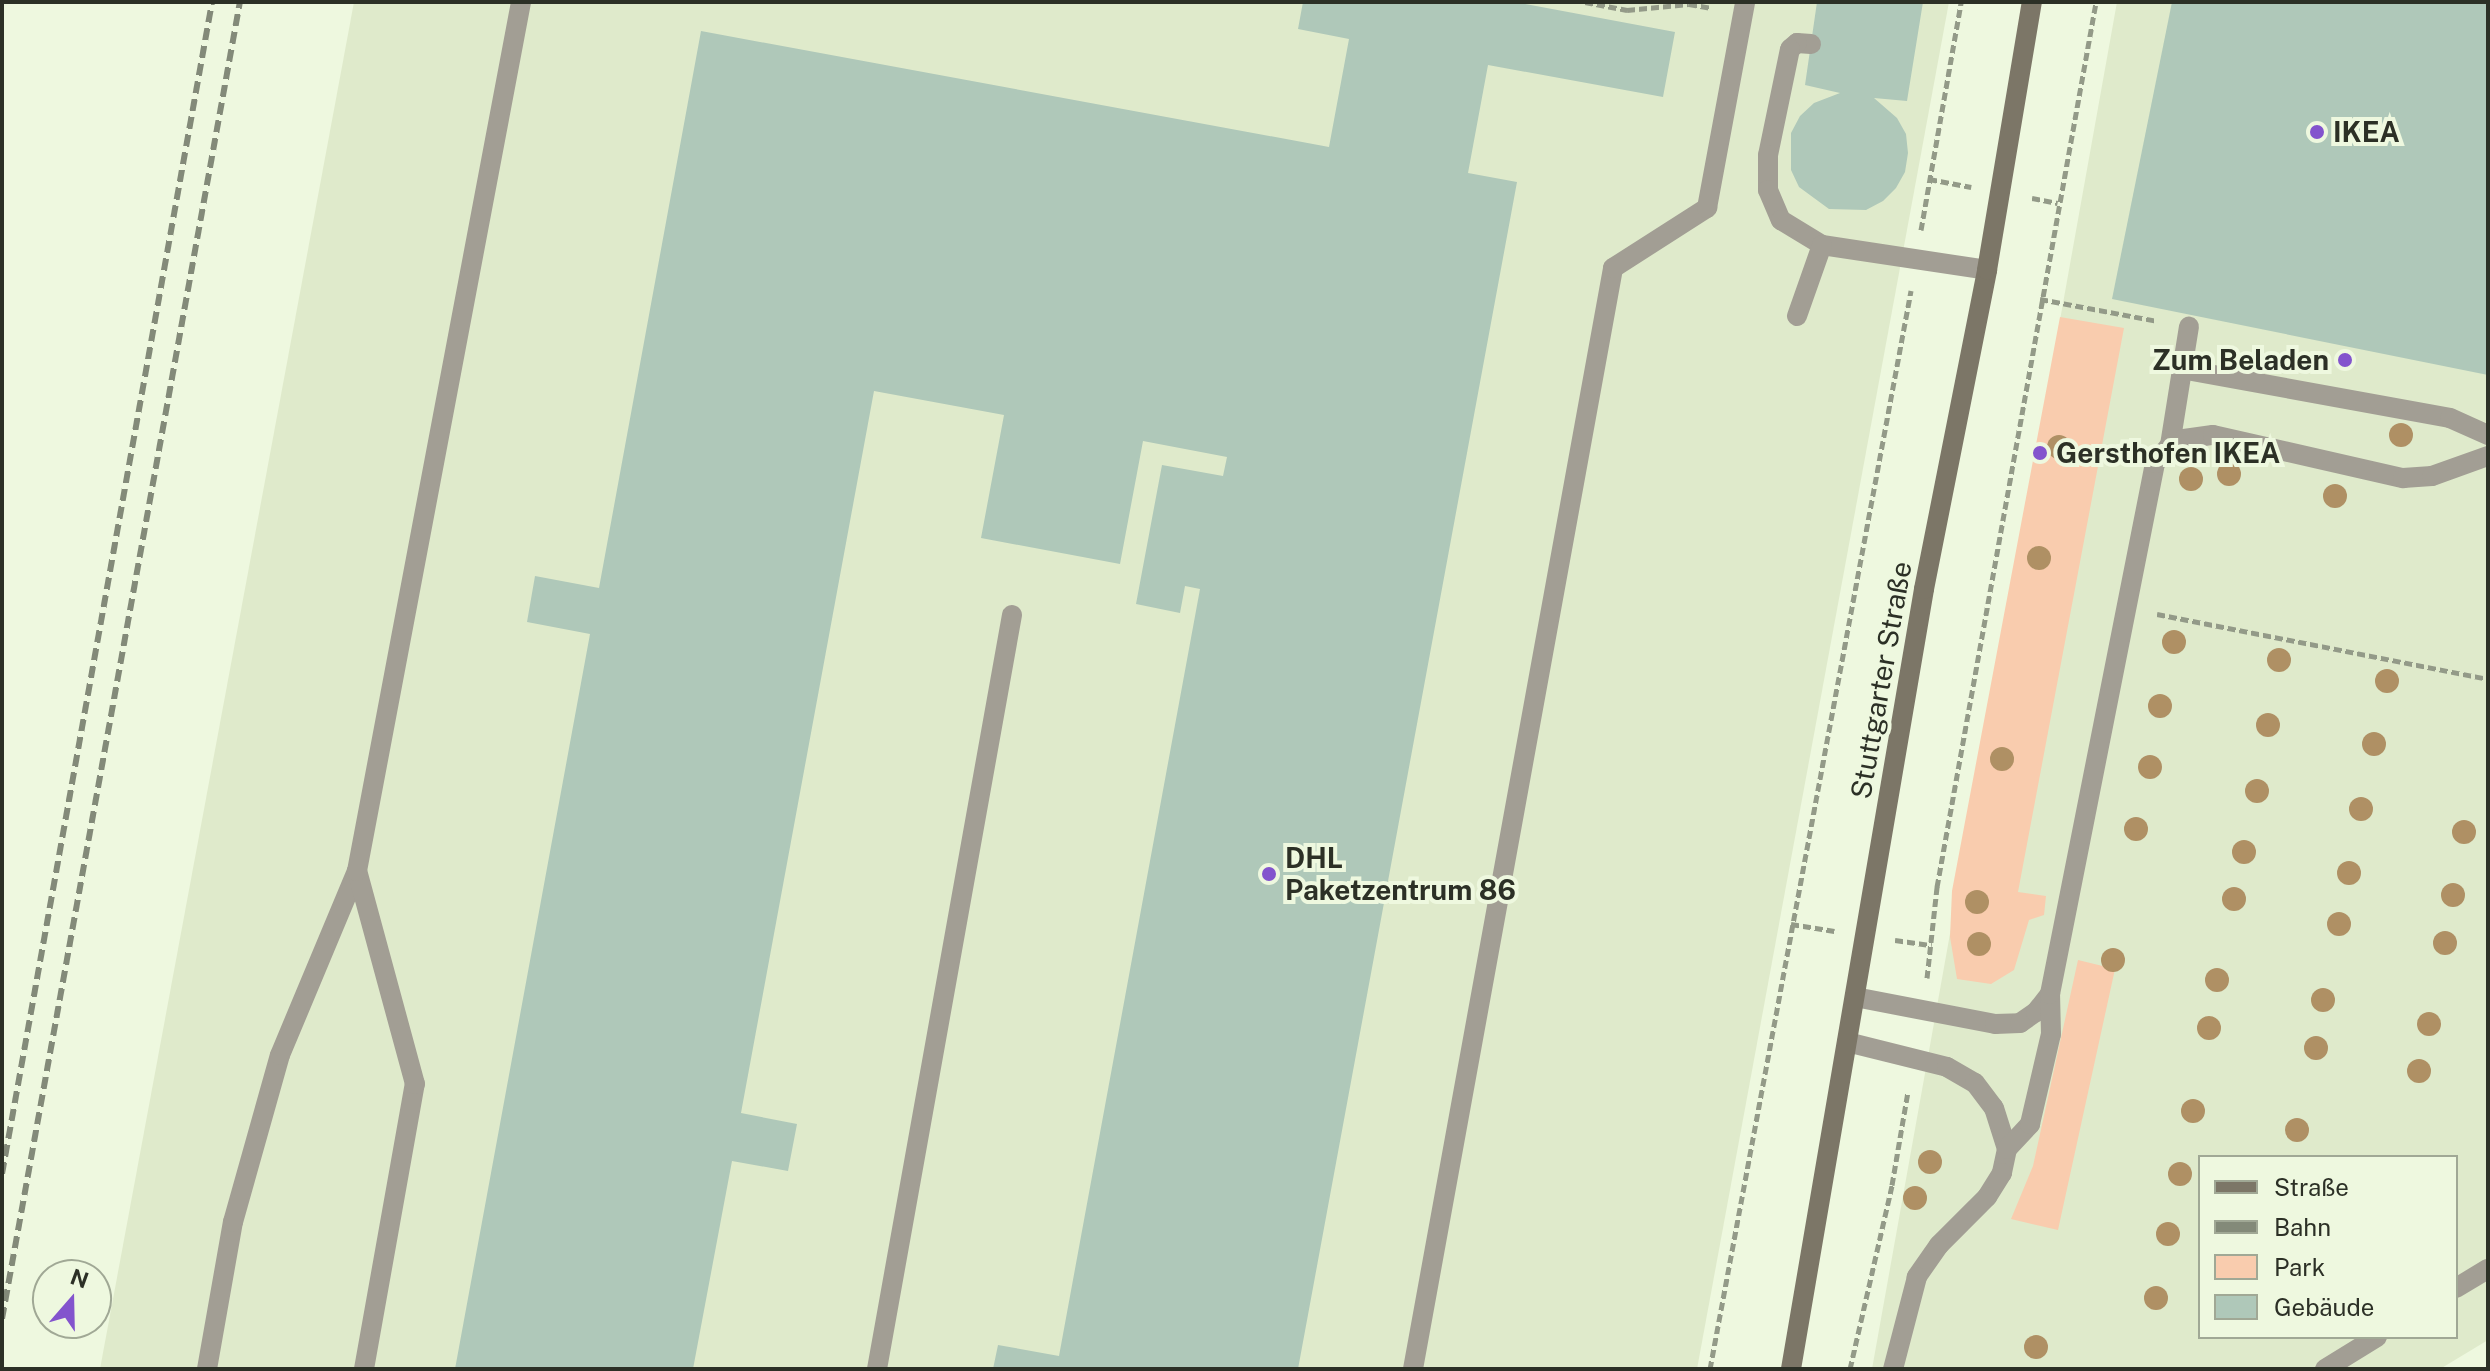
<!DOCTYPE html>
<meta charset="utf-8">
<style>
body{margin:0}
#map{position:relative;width:2490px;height:1371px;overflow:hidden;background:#eef8df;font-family:"Public Sans",sans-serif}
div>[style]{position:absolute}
.built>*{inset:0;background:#dfeacb}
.green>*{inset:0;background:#f9ccae}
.building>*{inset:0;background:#afc8b9}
.path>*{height:5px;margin-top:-2.5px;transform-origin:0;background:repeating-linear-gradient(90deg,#939a88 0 8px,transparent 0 12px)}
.lane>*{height:20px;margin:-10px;padding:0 10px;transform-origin:10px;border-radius:10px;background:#a29e94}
.secondary>*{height:20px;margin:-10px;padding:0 10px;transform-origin:10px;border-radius:10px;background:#7c7667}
.rail>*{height:6px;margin-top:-3px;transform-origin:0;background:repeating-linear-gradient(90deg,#838a79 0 12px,transparent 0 18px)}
.trees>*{width:24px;height:24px;margin:-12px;border-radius:50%;background:#af9064}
.dots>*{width:22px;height:22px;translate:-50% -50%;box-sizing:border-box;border:4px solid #eef8df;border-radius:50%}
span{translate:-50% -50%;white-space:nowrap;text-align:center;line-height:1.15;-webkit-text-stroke:8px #eef8df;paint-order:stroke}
.poi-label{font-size:28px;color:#2c3026;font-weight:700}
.left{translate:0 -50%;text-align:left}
.right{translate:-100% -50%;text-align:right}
.street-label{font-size:28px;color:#2c3026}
.frame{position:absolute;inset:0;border:4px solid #2c3026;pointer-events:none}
.legend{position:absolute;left:2198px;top:1155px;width:260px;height:184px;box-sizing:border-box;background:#eef8df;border:2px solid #a0a895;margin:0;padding:10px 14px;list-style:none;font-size:24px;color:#2c3026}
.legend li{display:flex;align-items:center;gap:16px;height:40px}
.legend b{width:40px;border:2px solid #a0a895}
.north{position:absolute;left:32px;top:1259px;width:80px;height:80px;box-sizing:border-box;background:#eef8df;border:2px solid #a0a895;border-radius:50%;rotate:20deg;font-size:22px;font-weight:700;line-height:32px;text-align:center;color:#2c3026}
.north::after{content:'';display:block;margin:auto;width:28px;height:36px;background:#8354cd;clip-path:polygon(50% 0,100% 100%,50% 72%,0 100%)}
</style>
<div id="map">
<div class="built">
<i style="clip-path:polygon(354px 2px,1949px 2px,1697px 1369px,100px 1369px)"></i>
<i style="clip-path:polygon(evenodd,2117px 2px,2488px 2px,2488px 1340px,2440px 1369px,1872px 1369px,2117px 2px,2200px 1157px,2456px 1157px,2456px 1337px,2200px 1337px,2200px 1157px)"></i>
</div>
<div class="green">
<i style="clip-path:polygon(2060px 317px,2124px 328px,2018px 892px,2046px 896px,2044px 915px,2029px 920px,2014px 970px,1991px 984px,1957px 979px,1950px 937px,1952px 891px)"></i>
<i style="clip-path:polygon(2078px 960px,2115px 969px,2058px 1230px,2011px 1219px,2033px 1166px)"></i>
</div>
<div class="building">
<i style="clip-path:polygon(1303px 2px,1514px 2px,1675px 32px,1663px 97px,1488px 65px,1468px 173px,1517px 182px,1298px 1369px,993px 1369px,998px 1345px,1059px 1356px,1200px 589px,1185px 586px,1180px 613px,1136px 604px,1162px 465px,1223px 476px,1227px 457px,1143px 441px,1120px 564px,981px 538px,1004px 415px,874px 391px,741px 1113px,797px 1124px,788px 1171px,732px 1161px,693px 1369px,455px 1369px,590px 634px,527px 622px,535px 576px,599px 588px,701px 31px,1329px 147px,1349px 39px,1298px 29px)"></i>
<i style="clip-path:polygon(1817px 2px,1923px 2px,1907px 101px,1874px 98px,1897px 118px,1906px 134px,1908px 153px,1905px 172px,1896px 188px,1883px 201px,1866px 210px,1829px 209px,1799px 187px,1791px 170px,1791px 133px,1800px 116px,1814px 103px,1840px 93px,1805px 85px)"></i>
<i style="clip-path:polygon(2172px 2px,2488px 2px,2488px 375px,2112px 299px)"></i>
</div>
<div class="path">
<i style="left:1585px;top:2px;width:43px;rotate:10.8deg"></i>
<i style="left:1627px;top:10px;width:62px;rotate:-5.5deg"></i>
<i style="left:1689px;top:4px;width:23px;rotate:10deg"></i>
<i style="left:1929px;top:179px;width:43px;rotate:10.8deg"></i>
<i style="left:2032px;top:198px;width:26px;rotate:11deg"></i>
<i style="left:1921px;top:230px;width:231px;rotate:-80deg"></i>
<i style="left:2040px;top:299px;width:119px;rotate:10.6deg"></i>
<i style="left:2157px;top:614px;width:337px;rotate:11.1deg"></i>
<i style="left:1791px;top:924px;width:44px;rotate:9.2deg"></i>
<i style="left:1895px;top:940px;width:37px;rotate:8deg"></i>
<i style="left:1927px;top:978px;width:92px;rotate:-83.7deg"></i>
<i style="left:1937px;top:887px;width:899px;rotate:-79.81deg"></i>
<i style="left:1710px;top:1369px;width:1097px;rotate:-79.44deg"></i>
<i style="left:1850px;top:1369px;width:189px;rotate:-77.1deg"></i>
<i style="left:1892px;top:1185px;width:95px;rotate:-80.3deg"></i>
</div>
<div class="lane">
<i style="left:1811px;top:44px;width:14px;rotate:-176deg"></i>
<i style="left:1797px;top:43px;width:9px;rotate:139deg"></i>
<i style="left:1790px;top:49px;width:108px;rotate:101.7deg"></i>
<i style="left:1768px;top:155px;width:35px;rotate:90deg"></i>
<i style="left:1768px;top:190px;width:33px;rotate:67deg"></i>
<i style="left:1781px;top:220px;width:48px;rotate:31.4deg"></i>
<i style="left:1822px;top:245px;width:167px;rotate:8.6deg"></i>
<i style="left:1797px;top:316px;width:75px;rotate:-70.6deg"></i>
<i style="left:2181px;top:369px;width:273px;rotate:10.3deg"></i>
<i style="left:2450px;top:418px;width:42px;rotate:24.1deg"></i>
<i style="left:2170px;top:445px;width:120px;rotate:-80.9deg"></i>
<i style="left:1855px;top:997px;width:143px;rotate:10.9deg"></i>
<i style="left:1995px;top:1024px;width:25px;rotate:-2deg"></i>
<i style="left:2020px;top:1023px;width:19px;rotate:-35deg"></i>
<i style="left:2036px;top:1012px;width:23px;rotate:-52deg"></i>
<i style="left:1847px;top:1042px;width:103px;rotate:14deg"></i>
<i style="left:1947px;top:1067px;width:32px;rotate:30deg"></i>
<i style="left:1975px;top:1083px;width:31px;rotate:53deg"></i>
<i style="left:1994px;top:1108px;width:43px;rotate:72.4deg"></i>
<i style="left:2007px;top:1149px;width:25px;rotate:102deg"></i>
<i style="left:2002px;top:1173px;width:28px;rotate:122deg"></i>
<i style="left:1987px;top:1197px;width:68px;rotate:135deg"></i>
<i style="left:1939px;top:1245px;width:39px;rotate:125deg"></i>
<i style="left:1917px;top:1277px;width:95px;rotate:104.6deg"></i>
<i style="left:2007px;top:1149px;width:34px;rotate:-47deg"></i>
<i style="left:2030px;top:1124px;width:92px;rotate:-76.9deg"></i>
<i style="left:2051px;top:1034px;width:40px;rotate:-91.4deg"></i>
<i style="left:2050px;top:994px;width:541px;rotate:-78.81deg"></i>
<i style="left:2155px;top:463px;width:23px;rotate:-50deg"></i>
<i style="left:2170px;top:445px;width:15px;rotate:-23deg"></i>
<i style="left:2184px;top:439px;width:29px;rotate:-8deg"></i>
<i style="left:2213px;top:435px;width:195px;rotate:12.8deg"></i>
<i style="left:2403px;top:478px;width:29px;rotate:-4deg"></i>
<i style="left:2432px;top:476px;width:59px;rotate:-19.7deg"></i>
<i style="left:2456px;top:1288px;width:37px;rotate:-31deg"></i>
<i style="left:207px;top:1369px;width:149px;rotate:-80deg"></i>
<i style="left:233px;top:1222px;width:173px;rotate:-74.3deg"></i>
<i style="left:280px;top:1055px;width:199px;rotate:-67.3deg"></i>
<i style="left:364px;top:1369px;width:290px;rotate:-79.9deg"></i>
<i style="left:415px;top:1084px;width:221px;rotate:-105.2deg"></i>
<i style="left:357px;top:871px;width:884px;rotate:-79.31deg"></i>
<i style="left:877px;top:1369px;width:766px;rotate:-79.85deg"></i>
<i style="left:1413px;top:1369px;width:1119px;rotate:-79.7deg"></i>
<i style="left:1613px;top:268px;width:112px;rotate:-32.6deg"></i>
<i style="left:1707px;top:208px;width:209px;rotate:-79.5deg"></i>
<i style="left:2325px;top:1369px;width:61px;rotate:-31.6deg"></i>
</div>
<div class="secondary">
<i style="left:1791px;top:1369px;width:791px;rotate:-80.32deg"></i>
<i style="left:1924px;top:589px;width:325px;rotate:-78.8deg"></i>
<i style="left:1987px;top:270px;width:272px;rotate:-80.5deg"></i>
</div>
<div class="rail">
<i style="left:2px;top:1174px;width:1191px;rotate:-79.84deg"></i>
<i style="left:2px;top:1319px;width:1338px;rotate:-79.76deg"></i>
</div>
<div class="trees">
<i style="left:2401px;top:435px"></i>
<i style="left:2059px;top:447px"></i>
<i style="left:2229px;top:474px"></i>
<i style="left:2191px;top:479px"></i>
<i style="left:2335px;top:496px"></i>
<i style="left:2039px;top:558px"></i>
<i style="left:2174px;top:642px"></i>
<i style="left:2279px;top:660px"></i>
<i style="left:2387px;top:681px"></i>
<i style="left:2160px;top:706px"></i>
<i style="left:2268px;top:725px"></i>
<i style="left:2374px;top:744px"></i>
<i style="left:2002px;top:759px"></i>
<i style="left:2150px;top:767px"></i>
<i style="left:2257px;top:791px"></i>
<i style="left:2361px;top:809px"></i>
<i style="left:2136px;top:829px"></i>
<i style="left:2464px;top:832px"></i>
<i style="left:2244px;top:852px"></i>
<i style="left:2349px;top:873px"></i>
<i style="left:2453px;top:895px"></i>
<i style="left:2234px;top:899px"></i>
<i style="left:1977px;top:902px"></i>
<i style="left:2339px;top:924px"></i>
<i style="left:2445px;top:943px"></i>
<i style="left:1979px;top:944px"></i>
<i style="left:2113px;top:960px"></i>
<i style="left:2217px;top:980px"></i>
<i style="left:2323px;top:1000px"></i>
<i style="left:2429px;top:1024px"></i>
<i style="left:2209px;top:1028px"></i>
<i style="left:2316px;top:1048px"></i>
<i style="left:2419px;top:1071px"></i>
<i style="left:2193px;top:1111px"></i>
<i style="left:2297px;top:1130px"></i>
<i style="left:1930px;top:1162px"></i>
<i style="left:2180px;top:1174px"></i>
<i style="left:1915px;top:1198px"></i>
<i style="left:2168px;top:1234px"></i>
<i style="left:2156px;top:1298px"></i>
<i style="left:2036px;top:1347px"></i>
</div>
<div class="dots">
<i style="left:2317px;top:132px;background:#8354cd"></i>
<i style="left:2345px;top:360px;background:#8354cd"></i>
<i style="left:2040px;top:453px;background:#8354cd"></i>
<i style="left:1269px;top:874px;background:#8354cd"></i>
</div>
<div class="poi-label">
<span class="left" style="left:2333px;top:132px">IKEA</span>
<span class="right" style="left:2329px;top:360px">Zum Beladen</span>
<span class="left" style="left:2056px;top:453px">Gersthofen IKEA</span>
<span class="left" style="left:1285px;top:874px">DHL<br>Paketzentrum 86</span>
</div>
<div class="street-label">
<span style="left:1881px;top:680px;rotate:-80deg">Stuttgarter Straße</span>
</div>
<div class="frame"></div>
<ul class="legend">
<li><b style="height:10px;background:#7c7667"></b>Straße</li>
<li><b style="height:10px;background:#838a79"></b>Bahn</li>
<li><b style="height:22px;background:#f9ccae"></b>Park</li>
<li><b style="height:22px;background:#afc8b9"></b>Gebäude</li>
</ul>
<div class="north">N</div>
</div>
